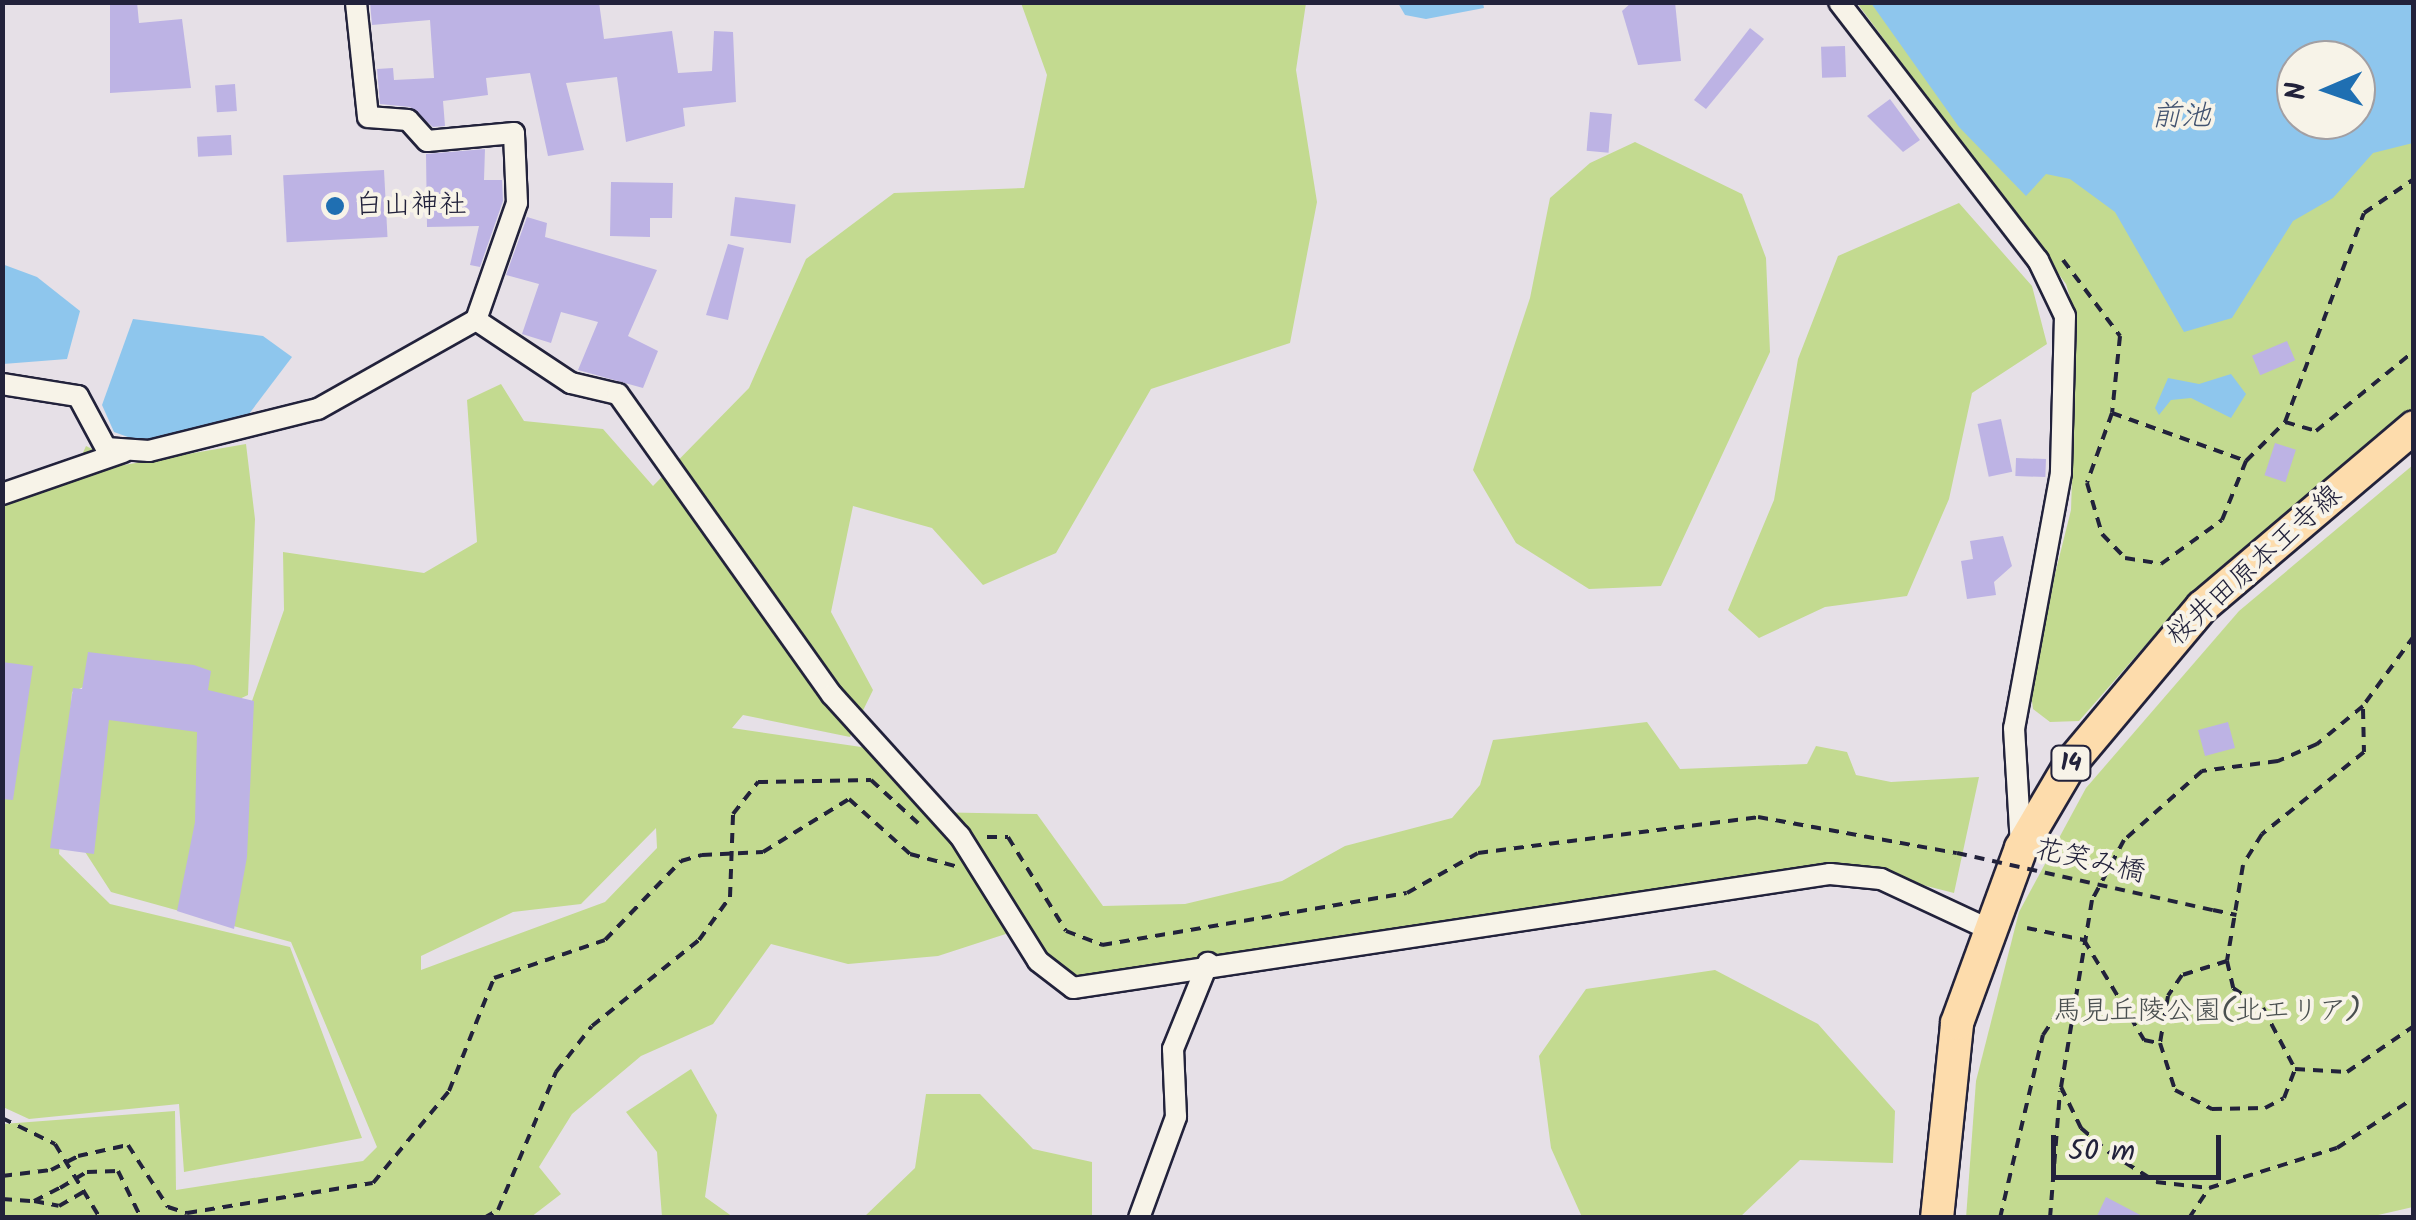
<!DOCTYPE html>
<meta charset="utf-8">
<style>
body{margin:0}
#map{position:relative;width:2416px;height:1220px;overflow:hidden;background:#e6e0e7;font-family:Kalam,"Klee One",sans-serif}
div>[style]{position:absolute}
.green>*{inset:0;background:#c3da90}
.water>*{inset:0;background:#8ec6ed}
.building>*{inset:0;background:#bdb3e4;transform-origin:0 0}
.path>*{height:4px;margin-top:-2px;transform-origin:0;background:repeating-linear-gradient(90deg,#22223b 0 10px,transparent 0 18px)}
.roads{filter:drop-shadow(2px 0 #22223b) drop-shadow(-2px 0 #22223b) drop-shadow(0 2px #22223b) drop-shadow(0 -2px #22223b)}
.street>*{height:20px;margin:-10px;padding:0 10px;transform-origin:10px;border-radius:10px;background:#f7f3e8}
.primary>*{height:32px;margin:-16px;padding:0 16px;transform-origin:16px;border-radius:16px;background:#fddcac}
.path-bridge>*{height:4px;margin-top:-2px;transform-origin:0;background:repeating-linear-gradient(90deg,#22223b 0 10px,transparent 0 18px)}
.dots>*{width:28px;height:28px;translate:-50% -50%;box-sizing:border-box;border:5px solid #f7f3e8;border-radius:50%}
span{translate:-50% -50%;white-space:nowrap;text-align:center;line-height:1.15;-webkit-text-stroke:8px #f7f3e8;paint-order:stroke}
.shield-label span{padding:2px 8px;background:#f7f3e8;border:2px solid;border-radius:8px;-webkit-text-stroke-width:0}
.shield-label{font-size:25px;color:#22223b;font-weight:700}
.poi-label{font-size:28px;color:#22223b}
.left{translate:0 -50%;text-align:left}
.street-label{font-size:28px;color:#22223b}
.park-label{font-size:28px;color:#4a5050}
.water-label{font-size:30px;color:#425370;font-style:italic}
.frame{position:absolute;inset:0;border:5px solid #22223b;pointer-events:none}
.north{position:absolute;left:2276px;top:40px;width:100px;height:100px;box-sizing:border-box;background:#f7f3e8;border:2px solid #a29fa3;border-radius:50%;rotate:268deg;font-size:28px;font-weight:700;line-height:40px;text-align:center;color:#22223b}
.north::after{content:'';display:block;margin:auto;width:35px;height:45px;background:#1f6fb2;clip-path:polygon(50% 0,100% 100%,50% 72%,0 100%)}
.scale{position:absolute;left:2051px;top:1135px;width:170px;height:45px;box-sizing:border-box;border:5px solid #22223b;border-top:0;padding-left:12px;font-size:30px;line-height:35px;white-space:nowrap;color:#22223b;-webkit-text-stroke:8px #f7f3e8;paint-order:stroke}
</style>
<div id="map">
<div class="green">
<i style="clip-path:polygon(evenodd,1021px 3px,1306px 3px,1296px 70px,1317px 202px,1290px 343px,1151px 389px,1056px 553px,983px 585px,932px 528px,853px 506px,831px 612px,873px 690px,850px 737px,743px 715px,732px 728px,868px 748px,925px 812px,1037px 814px,1103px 906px,1185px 904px,1282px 881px,1345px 846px,1452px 818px,1480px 785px,1493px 740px,1647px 722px,1680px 769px,1807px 764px,1816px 746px,1847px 752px,1856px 775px,1891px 782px,1979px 777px,1954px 893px,1840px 864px,1075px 981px,1054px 970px,1024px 928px,938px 956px,848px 964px,771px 944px,713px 1024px,641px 1056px,572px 1114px,539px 1167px,561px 1194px,531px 1217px,3px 1218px,3px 1124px,175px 1111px,176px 1190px,363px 1161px,377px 1147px,291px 942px,111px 892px,78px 841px,85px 704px,246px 718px,284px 610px,283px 552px,424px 573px,477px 542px,467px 400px,501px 384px,524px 421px,603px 429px,653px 486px,749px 388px,806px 259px,894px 193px,1024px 188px,1047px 75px,1021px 3px,656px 828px,657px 848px,605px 902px,421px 970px,421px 956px,513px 912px,581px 904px,656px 828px)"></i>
<i style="clip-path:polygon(evenodd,1857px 3px,2413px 3px,2413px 408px,2193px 591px,2079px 721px,2050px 722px,2033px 709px,2029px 678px,2071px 510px,2077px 321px,2066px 284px,1857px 3px,2296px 60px,2356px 60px,2356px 120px,2296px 120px,2296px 60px)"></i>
<i style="clip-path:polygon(1635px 142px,1742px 194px,1766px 258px,1770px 352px,1661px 586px,1589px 589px,1516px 543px,1473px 470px,1530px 298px,1550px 198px,1590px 163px)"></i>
<i style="clip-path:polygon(1959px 203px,2032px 286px,2047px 344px,1972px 393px,1949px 499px,1907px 596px,1825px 607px,1759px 638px,1728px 610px,1774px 500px,1798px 359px,1838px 256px)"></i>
<i style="clip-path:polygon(246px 444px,255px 519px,248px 695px,222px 707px,104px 678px,72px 692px,59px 854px,110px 904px,290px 947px,362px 1138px,184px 1172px,179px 1104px,29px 1119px,3px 1107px,3px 485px,81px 457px,86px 446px,124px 465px)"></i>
<i style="clip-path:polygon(2413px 465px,2413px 1207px,2365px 1218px,1966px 1218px,1976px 1081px,2019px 912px,2086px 788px,2239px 611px)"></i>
<i style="clip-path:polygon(1715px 970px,1818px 1024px,1895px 1111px,1893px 1163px,1800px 1160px,1740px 1217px,1582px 1217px,1551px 1148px,1539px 1056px,1586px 989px)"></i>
<i style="clip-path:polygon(691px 1069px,717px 1115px,705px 1197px,733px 1217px,662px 1217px,657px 1152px,626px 1112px)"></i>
<i style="clip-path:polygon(926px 1094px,980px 1094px,1033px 1149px,1092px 1162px,1092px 1217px,864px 1217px,915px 1168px)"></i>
</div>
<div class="water">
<i style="clip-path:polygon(1398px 3px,1483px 3px,1484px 8px,1426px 19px,1405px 15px)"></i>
<i style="clip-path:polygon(evenodd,1871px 3px,2413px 3px,2413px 143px,2373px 153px,2333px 198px,2293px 221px,2232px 318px,2184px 332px,2115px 212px,2070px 179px,2046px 174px,2026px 196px,1959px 127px,1871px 3px,2356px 60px,2356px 120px,2296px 120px,2296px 60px,2356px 60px)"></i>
<i style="clip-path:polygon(2px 264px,37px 277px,80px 311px,67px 359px,3px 364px)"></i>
<i style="clip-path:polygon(133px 319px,263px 336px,292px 357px,249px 414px,139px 441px,114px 432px,102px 405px)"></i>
<i style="clip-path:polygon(2231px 374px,2246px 394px,2231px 418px,2191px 398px,2171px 400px,2159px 415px,2155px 408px,2168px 378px,2199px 384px)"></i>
</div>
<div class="building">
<i style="clip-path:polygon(110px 2px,137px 2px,139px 23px,182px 19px,191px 88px,110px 93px)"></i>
<i style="clip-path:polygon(370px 2px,599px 2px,604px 39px,672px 31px,678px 73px,712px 71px,714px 31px,733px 32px,736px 102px,683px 108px,685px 126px,626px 142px,617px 77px,566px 83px,584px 150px,548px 156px,530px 73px,486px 78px,488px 95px,443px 101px,445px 126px,433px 127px,410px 107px,380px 104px,377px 69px,393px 68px,394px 80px,434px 78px,430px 20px,372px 25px)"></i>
<i style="clip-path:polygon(1632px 2px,1675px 2px,1681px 61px,1638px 65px,1622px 11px)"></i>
<i style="clip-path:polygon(1750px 28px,1764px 39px,1706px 109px,1694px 100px)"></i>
<i style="left:1845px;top:46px;width:31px;height:24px;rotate:88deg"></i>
<i style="left:235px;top:84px;width:27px;height:20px;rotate:86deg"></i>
<i style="clip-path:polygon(1890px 99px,1920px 140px,1903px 152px,1867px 116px)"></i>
<i style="left:1590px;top:112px;width:22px;height:39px;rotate:5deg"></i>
<i style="left:231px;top:135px;width:20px;height:34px;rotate:87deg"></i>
<i style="clip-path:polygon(485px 149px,484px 180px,502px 180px,503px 201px,480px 267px,470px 265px,479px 226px,427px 227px,426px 154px)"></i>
<i style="left:384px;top:170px;width:67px;height:101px;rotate:87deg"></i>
<i style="clip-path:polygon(611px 182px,673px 183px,672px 218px,650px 218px,650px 237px,610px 236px)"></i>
<i style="left:735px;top:197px;width:61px;height:39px;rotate:7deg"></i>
<i style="clip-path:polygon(527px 217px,547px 223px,545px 237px,657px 270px,628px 336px,658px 351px,643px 388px,578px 370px,598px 322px,561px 312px,551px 343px,522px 334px,539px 284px,506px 275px)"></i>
<i style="clip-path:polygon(728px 244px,744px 248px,728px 320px,706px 315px)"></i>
<i style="left:2287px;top:341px;width:21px;height:38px;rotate:67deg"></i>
<i style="left:2001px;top:419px;width:54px;height:24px;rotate:78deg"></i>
<i style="left:2275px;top:443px;width:22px;height:34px;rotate:18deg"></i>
<i style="left:2016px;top:458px;width:30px;height:18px;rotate:2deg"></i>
<i style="clip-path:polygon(2003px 536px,2012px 566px,1994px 582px,1996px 595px,1967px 599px,1961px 561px,1973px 559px,1970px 541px)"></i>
<i style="clip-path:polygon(88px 652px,194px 665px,211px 671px,208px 690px,254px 701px,247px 857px,234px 929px,177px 911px,195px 822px,197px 732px,109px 720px,94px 854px,50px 848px,73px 688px,82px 689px)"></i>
<i style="clip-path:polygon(2px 662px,33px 666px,13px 800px,2px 799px)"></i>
<i style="left:2228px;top:722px;width:27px;height:31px;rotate:75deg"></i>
<i style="clip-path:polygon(2106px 1197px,2146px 1218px,2096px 1218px)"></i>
</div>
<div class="path">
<i style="left:2063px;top:260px;width:95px;rotate:53.1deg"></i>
<i style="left:2120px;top:336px;width:77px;rotate:95.9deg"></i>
<i style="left:2112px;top:413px;width:142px;rotate:19.7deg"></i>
<i style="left:2112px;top:413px;width:74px;rotate:109.7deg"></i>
<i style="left:2087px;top:483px;width:53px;rotate:73.6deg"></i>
<i style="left:2102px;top:534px;width:33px;rotate:46deg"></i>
<i style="left:2125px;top:558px;width:36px;rotate:9deg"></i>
<i style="left:2161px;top:564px;width:75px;rotate:-35.8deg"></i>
<i style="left:2222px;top:520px;width:64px;rotate:-67.9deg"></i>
<i style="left:2246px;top:461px;width:55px;rotate:-45deg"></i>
<i style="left:2285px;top:422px;width:223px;rotate:-69.3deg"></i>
<i style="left:2364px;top:213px;width:60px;rotate:-34.2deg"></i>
<i style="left:2285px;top:422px;width:32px;rotate:16deg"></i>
<i style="left:2316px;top:431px;width:127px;rotate:-39.2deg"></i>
<i style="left:2414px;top:636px;width:87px;rotate:126.1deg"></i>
<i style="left:2363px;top:706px;width:60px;rotate:140.4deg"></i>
<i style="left:2317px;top:744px;width:43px;rotate:156.4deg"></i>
<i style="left:2278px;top:761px;width:77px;rotate:172.5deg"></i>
<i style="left:2202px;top:771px;width:104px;rotate:138.5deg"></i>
<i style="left:2124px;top:840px;width:68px;rotate:118.1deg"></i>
<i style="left:2092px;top:900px;width:190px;rotate:99.4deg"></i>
<i style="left:2061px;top:1087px;width:46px;rotate:64deg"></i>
<i style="left:2081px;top:1128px;width:38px;rotate:41deg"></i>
<i style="left:2110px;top:1153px;width:54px;rotate:32.2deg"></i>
<i style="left:2156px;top:1182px;width:53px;rotate:6.5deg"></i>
<i style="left:2209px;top:1188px;width:134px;rotate:-17.4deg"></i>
<i style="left:2337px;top:1148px;width:92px;rotate:-33deg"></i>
<i style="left:2363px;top:709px;width:43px;rotate:88.7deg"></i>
<i style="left:2364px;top:752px;width:131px;rotate:141.2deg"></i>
<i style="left:2262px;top:834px;width:36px;rotate:122deg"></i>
<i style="left:2243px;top:865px;width:97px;rotate:99.5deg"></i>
<i style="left:2227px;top:961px;width:28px;rotate:77deg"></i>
<i style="left:2233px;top:988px;width:36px;rotate:34deg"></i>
<i style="left:2263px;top:1008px;width:69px;rotate:62.3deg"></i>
<i style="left:2295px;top:1069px;width:52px;rotate:3.3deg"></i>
<i style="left:2347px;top:1072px;width:81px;rotate:-34.5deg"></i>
<i style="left:987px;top:837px;width:21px"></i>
<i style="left:1008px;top:837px;width:110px;rotate:58.3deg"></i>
<i style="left:1066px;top:931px;width:39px;rotate:21deg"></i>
<i style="left:1102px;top:945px;width:309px;rotate:-9.7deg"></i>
<i style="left:1407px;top:893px;width:81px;rotate:-29.4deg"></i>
<i style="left:1478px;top:853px;width:282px;rotate:-7.3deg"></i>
<i style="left:1758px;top:817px;width:202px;rotate:10.3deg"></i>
<i style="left:763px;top:852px;width:101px;rotate:-31.6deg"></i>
<i style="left:849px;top:799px;width:82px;rotate:42deg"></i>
<i style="left:910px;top:854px;width:47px;rotate:14.9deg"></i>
<i style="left:2213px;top:910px;width:24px;rotate:12deg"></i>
<i style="left:2027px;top:928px;width:58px;rotate:11.9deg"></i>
<i style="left:2084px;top:940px;width:117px;rotate:59deg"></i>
<i style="left:2144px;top:1040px;width:14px;rotate:12deg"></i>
<i style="left:2227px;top:961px;width:47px;rotate:162.7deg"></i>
<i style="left:2182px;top:975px;width:25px;rotate:124deg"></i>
<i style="left:2168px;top:996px;width:48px;rotate:99.7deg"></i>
<i style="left:2160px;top:1043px;width:49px;rotate:72.3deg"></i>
<i style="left:2175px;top:1090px;width:42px;rotate:27.2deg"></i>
<i style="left:2212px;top:1109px;width:53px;rotate:-1.1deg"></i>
<i style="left:2265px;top:1108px;width:21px;rotate:-28deg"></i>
<i style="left:2284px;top:1098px;width:31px;rotate:-69deg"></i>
<i style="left:2px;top:1118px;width:59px;rotate:26.1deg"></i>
<i style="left:55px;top:1144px;width:87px;rotate:58.7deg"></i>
<i style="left:78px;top:1156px;width:51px;rotate:-12.4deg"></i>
<i style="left:128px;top:1145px;width:74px;rotate:57.2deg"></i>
<i style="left:168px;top:1207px;width:20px;rotate:18deg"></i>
<i style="left:187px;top:1213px;width:188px;rotate:-9.2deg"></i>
<i style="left:373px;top:1183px;width:119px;rotate:-50.4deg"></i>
<i style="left:449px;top:1091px;width:122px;rotate:-68.3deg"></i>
<i style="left:494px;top:978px;width:117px;rotate:-18.9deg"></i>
<i style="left:605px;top:940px;width:110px;rotate:-46.1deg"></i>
<i style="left:681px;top:861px;width:22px;rotate:-16deg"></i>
<i style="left:87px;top:1172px;width:31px;rotate:-2deg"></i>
<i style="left:118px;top:1171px;width:52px;rotate:63.9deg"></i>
<i style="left:2px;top:1176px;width:49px;rotate:-7deg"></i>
<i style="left:2px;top:1199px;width:32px;rotate:4deg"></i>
<i style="left:34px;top:1201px;width:29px;rotate:-27deg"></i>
<i style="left:34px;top:1201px;width:25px;rotate:11deg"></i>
<i style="left:59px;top:1206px;width:30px;rotate:-30deg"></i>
<i style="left:484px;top:1218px;width:16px;rotate:-30deg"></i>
<i style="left:498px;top:1210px;width:150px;rotate:-67.2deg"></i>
<i style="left:556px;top:1072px;width:58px;rotate:-52deg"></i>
<i style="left:592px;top:1026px;width:137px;rotate:-38.8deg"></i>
<i style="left:699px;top:940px;width:53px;rotate:-54.2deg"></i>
<i style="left:730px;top:897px;width:83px;rotate:-87.9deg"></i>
<i style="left:733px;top:814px;width:41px;rotate:-52deg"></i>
<i style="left:758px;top:782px;width:113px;rotate:-1deg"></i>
<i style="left:871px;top:780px;width:64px;rotate:42.5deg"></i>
<i style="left:2000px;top:1218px;width:188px;rotate:-76.8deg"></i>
<i style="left:2043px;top:1035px;width:50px;rotate:-56.3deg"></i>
<i style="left:2050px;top:1218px;width:127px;rotate:-85.5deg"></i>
<i style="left:2189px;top:1218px;width:36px;rotate:-56deg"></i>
</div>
<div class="roads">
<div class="street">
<i style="left:1839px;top:2px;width:326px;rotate:52.4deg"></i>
<i style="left:2038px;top:260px;width:62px;rotate:64.3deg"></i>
<i style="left:2065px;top:316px;width:157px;rotate:91.5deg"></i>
<i style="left:2061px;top:473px;width:259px;rotate:100.4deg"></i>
<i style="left:2014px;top:728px;width:118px;rotate:86.6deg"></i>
<i style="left:476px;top:320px;width:114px;rotate:33.6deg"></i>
<i style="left:571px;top:383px;width:48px;rotate:13.2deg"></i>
<i style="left:618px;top:394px;width:369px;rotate:54.6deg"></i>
<i style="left:832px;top:695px;width:190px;rotate:47.8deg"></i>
<i style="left:960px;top:836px;width:147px;rotate:58deg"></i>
<i style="left:1038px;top:961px;width:44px;rotate:37.6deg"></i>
<i style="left:1073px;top:988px;width:766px;rotate:-8.56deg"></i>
<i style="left:1830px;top:874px;width:51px;rotate:5.6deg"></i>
<i style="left:1881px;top:879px;width:116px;rotate:25deg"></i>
<i style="left:2px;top:384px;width:77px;rotate:9deg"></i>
<i style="left:78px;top:396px;width:59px;rotate:61.7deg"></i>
<i style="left:106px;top:448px;width:43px;rotate:4deg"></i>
<i style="left:149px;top:451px;width:174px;rotate:-14deg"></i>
<i style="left:318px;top:409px;width:181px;rotate:-29.4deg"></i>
<i style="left:476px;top:320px;width:124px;rotate:-70.7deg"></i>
<i style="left:517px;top:203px;width:70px;rotate:-92.5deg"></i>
<i style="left:514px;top:133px;width:87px;rotate:174.7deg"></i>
<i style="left:427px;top:141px;width:28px;rotate:-132deg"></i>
<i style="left:408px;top:120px;width:40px;rotate:-175.7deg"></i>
<i style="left:368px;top:117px;width:116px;rotate:-96deg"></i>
<i style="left:2px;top:494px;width:128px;rotate:-19.1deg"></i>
<i style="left:1139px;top:1218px;width:108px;rotate:-69.9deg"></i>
<i style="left:1176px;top:1117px;width:68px;rotate:-92.5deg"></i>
<i style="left:1173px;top:1049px;width:93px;rotate:-67.9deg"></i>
</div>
<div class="primary">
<i style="left:1937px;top:1218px;width:196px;rotate:-84.1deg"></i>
<i style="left:1957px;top:1023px;width:186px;rotate:-69.9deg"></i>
<i style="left:2021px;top:848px;width:99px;rotate:-59.5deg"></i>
<i style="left:2071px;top:763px;width:204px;rotate:-50deg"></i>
<i style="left:2202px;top:607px;width:278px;rotate:-40.3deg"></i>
</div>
</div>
<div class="path-bridge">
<i style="left:1957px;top:853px;width:262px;rotate:12.6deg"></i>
<i style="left:702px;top:855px;width:61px;rotate:-2.8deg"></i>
<i style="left:51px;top:1170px;width:30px;rotate:-27deg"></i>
<i style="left:60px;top:1188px;width:31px;rotate:-31deg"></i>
</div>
<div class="dots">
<i style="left:335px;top:206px;background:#1f6fb2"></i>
</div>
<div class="shield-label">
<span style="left:2071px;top:763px">14</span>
</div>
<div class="poi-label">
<span class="left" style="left:355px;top:206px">白山神社</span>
</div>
<div class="street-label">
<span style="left:2255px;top:566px;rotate:-42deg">桜井田原本王寺線</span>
<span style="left:2090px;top:862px;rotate:13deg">花笑み橋</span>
</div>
<div class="park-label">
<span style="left:2207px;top:1012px">馬見丘陵公園(北エリア)</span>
</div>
<div class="water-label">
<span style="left:2181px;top:117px">前池</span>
</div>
<div class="frame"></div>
<div class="north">N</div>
<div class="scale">50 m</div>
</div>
